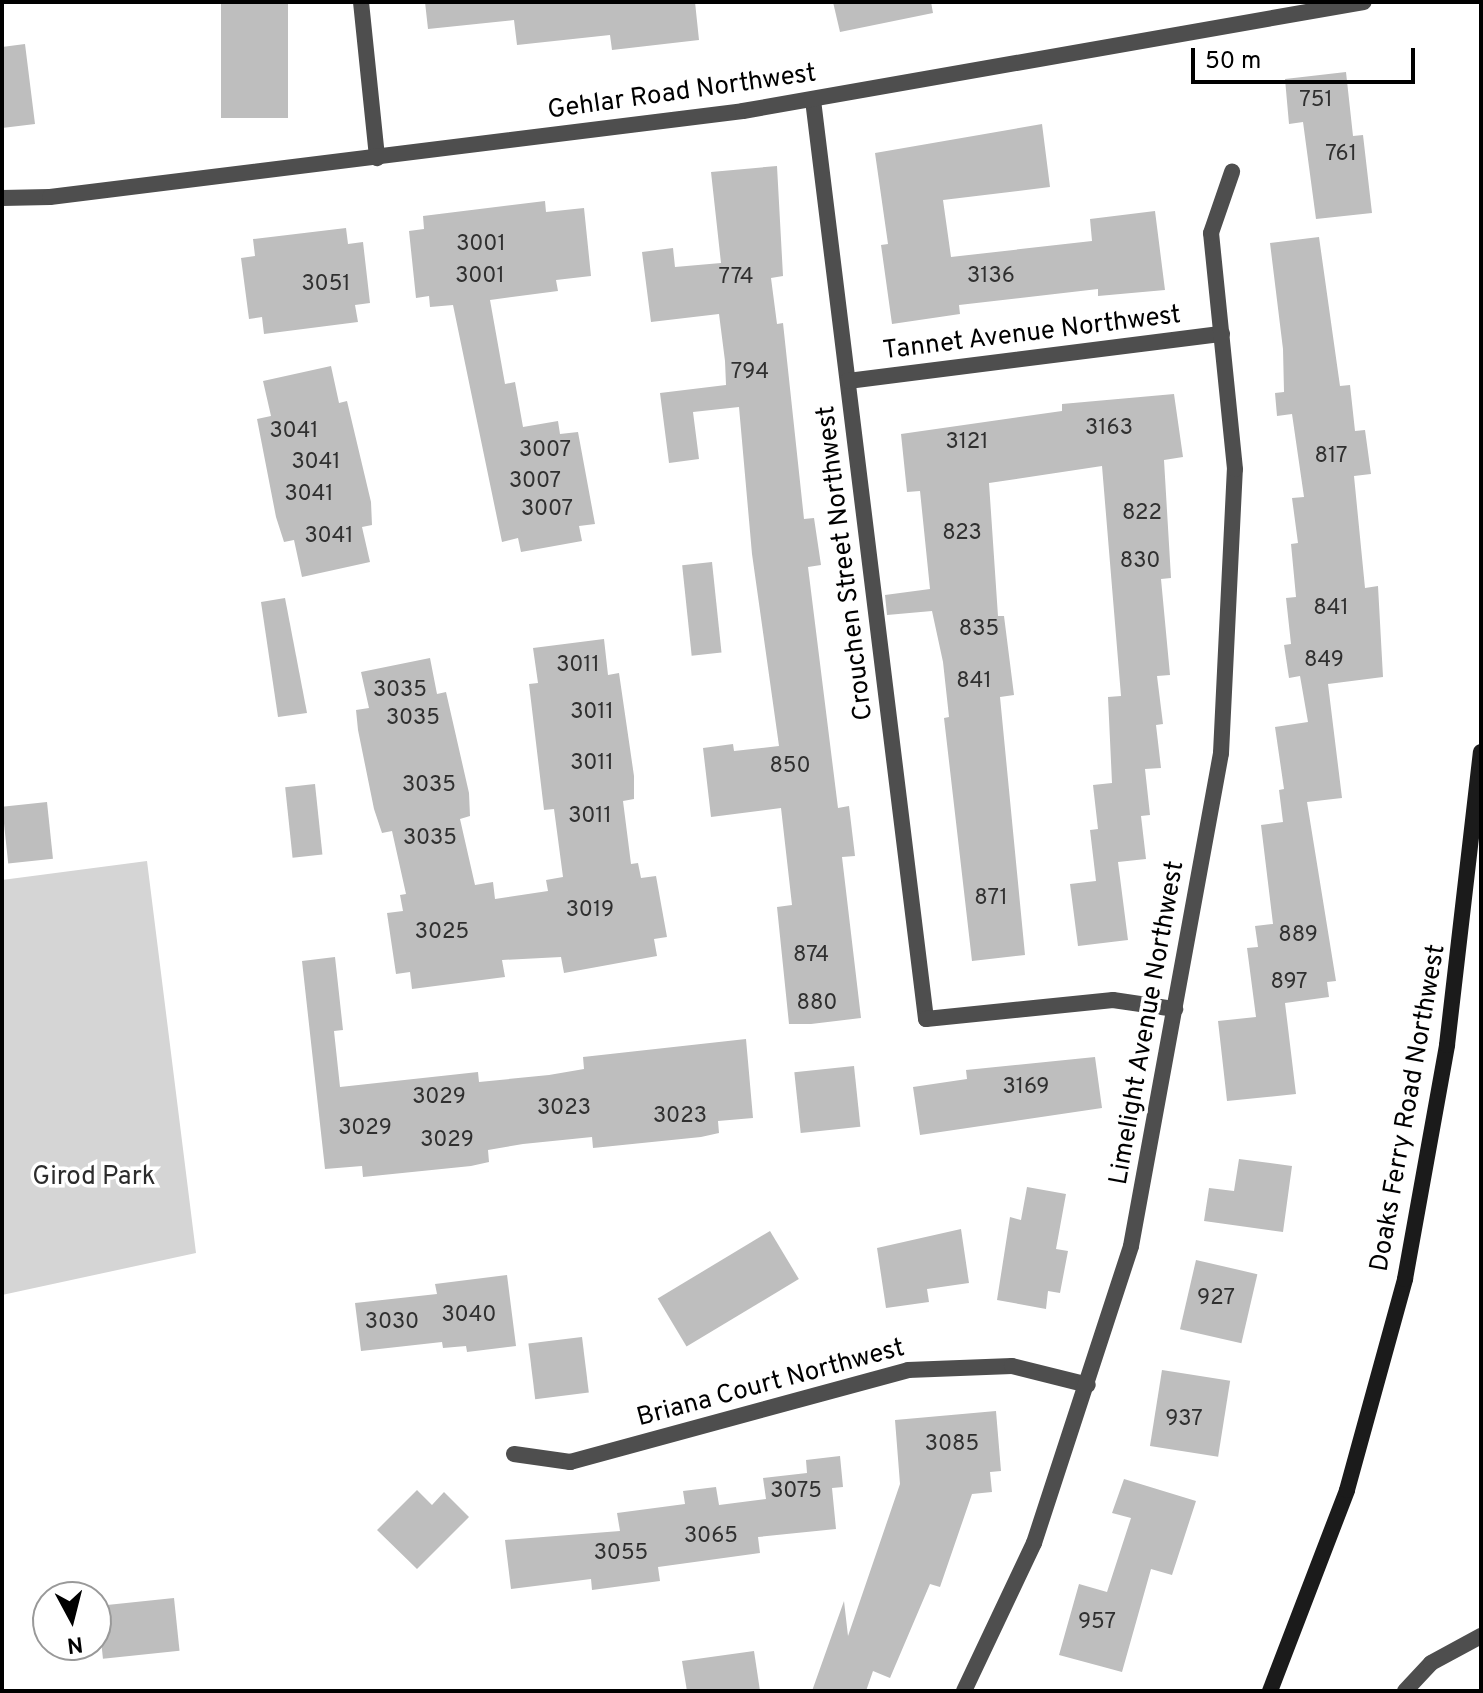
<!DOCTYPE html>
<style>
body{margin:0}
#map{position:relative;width:1483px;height:1693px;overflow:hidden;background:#fff;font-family:Overpass,sans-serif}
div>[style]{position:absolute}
.green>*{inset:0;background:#d5d5d5}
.building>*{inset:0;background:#bebebe;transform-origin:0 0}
.street>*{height:16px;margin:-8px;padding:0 8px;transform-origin:8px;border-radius:8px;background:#4e4e4e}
.secondary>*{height:16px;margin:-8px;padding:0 8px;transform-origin:8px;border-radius:8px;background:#1b1b1b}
span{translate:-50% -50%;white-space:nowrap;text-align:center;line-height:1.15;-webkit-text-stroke:7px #fff;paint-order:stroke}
.number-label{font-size:22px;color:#303030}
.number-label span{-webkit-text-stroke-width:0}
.street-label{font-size:26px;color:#000}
.park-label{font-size:26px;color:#2c2c2c}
.frame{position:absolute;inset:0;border:4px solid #000;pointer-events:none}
.north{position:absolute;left:32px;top:1581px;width:80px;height:80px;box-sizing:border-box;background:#fff;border:2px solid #999;border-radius:50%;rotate:173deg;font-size:22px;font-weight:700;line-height:32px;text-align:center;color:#000}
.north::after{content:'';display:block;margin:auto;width:28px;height:36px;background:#000;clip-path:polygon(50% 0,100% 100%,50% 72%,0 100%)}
.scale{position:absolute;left:1191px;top:48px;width:224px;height:36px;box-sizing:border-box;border:4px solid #000;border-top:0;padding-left:10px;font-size:24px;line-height:28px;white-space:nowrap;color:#000;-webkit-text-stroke:6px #fff;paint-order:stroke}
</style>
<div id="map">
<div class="green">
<i style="clip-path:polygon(147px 861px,196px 1253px,2px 1295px,2px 880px)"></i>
</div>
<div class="building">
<i style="left:221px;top:2px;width:67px;height:116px"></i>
<i style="clip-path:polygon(425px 2px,695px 2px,699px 40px,612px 50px,610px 35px,517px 45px,514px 20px,428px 29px)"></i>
<i style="clip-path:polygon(833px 2px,931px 2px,933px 13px,840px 32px)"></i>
<i style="clip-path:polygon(25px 44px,35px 124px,2px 128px,2px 47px)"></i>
<i style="clip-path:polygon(1346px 72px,1353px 136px,1363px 135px,1372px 213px,1316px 219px,1303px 122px,1289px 124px,1285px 79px)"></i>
<i style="clip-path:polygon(1042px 124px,1050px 187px,943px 200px,951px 257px,1092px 241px,1090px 219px,1155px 211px,1165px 290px,1098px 296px,1098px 289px,959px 305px,960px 314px,892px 324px,881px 245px,888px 244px,875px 153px)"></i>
<i style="clip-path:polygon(777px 166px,783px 276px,771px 278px,777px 324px,783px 323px,804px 519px,814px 518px,821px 565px,808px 567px,838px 808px,849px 806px,855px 856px,842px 857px,861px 1018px,811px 1024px,789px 1024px,777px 907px,792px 905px,781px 808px,711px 817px,703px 748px,733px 744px,734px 751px,779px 746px,752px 554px,739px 407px,693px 412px,699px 459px,669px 463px,660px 393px,726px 385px,725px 361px,719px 314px,651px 322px,642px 252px,673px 248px,675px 267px,721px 263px,711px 172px)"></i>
<i style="clip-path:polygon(545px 201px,546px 212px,584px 208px,591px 276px,556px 280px,558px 291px,490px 300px,505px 384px,515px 382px,523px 427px,558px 421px,560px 434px,578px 432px,595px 524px,579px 526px,582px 541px,521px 552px,518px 538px,502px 542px,453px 305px,430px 307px,429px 296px,416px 298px,409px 231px,424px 229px,423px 216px)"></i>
<i style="clip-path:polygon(346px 228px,348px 244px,363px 242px,370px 303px,355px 305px,358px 322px,264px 334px,262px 317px,249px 319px,241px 258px,255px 256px,253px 239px)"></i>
<i style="clip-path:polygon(1319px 237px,1340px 386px,1350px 385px,1355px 431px,1365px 430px,1371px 474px,1354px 476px,1365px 588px,1378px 586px,1383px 677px,1328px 684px,1342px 798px,1307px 802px,1336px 981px,1327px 982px,1329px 997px,1285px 1003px,1296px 1094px,1227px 1101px,1218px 1021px,1256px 1017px,1247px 948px,1258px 947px,1255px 926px,1273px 924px,1261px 825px,1283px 822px,1279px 790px,1284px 789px,1275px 727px,1308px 722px,1300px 676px,1289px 678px,1284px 645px,1291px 644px,1286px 598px,1296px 597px,1291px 544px,1298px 543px,1292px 498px,1304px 497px,1292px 414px,1277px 416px,1275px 393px,1284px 392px,1283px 349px,1270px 243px)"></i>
<i style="clip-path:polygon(331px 366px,339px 403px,347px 401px,371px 502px,372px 525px,362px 527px,370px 562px,302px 577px,294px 540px,284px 542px,276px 517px,257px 419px,271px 416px,263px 381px)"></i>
<i style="clip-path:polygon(1174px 394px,1183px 457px,1164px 460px,1171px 578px,1161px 579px,1170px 675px,1157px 676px,1163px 724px,1156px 725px,1161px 768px,1145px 769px,1150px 815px,1141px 816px,1146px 859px,1118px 862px,1128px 940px,1078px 946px,1070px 884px,1096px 881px,1090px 830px,1098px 829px,1093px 785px,1112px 783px,1108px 697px,1121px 696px,1102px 466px,989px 483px,998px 616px,1004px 616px,1014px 695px,1000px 697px,1025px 955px,972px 961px,944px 718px,949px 717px,943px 662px,932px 611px,887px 615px,885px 595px,930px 589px,920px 491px,907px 492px,901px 434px,1062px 411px,1062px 404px)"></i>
<i style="left:712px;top:562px;width:91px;height:30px;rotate:84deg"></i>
<i style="clip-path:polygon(285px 598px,307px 713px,278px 717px,261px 602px)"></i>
<i style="clip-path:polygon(604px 639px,608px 675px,619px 673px,634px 776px,634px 799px,623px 801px,631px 864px,638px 863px,641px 878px,656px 876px,667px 937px,654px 939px,657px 956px,564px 973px,561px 957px,502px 960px,505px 977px,412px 989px,410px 972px,396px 974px,387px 913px,403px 911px,400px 895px,406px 894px,392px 831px,382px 833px,374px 809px,358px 730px,356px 710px,369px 708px,361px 672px,430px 658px,437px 694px,446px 692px,469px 793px,470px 816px,460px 819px,475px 885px,493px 882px,495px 899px,548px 891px,546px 880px,563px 877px,554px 809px,544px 810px,529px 684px,538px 683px,533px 648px)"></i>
<i style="left:315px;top:784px;width:71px;height:30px;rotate:84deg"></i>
<i style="left:47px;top:802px;width:57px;height:45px;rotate:84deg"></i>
<i style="clip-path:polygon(335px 957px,343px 1030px,334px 1031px,340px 1087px,478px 1072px,479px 1082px,549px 1075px,584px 1069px,583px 1057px,746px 1039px,753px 1118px,718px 1121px,719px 1133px,701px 1137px,593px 1148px,592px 1137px,523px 1144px,488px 1150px,489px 1162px,471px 1166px,363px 1177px,362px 1166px,325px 1169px,302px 961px)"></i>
<i style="clip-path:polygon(1095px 1057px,1102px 1108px,920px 1135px,913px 1087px,967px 1079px,966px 1070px)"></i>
<i style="left:854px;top:1066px;width:61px;height:60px;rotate:84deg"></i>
<i style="clip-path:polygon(1239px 1159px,1292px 1166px,1283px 1232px,1204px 1221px,1209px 1188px,1234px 1191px)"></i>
<i style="clip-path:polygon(1027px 1187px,1066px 1194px,1056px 1249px,1068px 1251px,1060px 1293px,1048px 1291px,1046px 1309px,997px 1300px,1010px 1217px,1021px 1220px)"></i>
<i style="clip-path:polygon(961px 1229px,969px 1283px,927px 1289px,929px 1302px,886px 1308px,877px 1248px)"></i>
<i style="left:770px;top:1231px;width:56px;height:131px;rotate:59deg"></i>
<i style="left:1196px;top:1260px;width:63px;height:71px;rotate:13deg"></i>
<i style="clip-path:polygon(507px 1275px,516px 1346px,467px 1352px,466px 1346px,443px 1348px,442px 1342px,361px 1351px,355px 1303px,437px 1294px,435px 1284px)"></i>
<i style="left:582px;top:1337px;width:56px;height:54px;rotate:83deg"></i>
<i style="left:1162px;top:1370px;width:69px;height:77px;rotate:9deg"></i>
<i style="clip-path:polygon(996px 1411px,1001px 1471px,990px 1472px,992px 1492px,972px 1494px,940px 1587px,930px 1584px,890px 1678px,873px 1671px,866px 1691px,812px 1691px,844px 1601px,848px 1636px,900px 1484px,895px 1420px)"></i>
<i style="clip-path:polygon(840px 1456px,843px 1487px,832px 1488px,836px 1529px,758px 1537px,760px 1553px,658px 1567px,660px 1581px,592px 1590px,591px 1579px,511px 1589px,505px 1540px,620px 1531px,617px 1513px,685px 1504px,683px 1491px,716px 1487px,719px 1505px,766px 1499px,763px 1478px,807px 1473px,806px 1460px)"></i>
<i style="clip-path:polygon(1124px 1479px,1196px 1501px,1172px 1575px,1151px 1569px,1122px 1672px,1059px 1655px,1079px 1584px,1107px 1592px,1131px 1518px,1112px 1513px)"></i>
<i style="clip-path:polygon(417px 1490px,432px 1505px,444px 1492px,469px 1517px,417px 1569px,377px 1530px)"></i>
<i style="left:174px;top:1598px;width:53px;height:77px;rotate:84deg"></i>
<i style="clip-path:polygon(754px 1651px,760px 1691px,687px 1691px,682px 1661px)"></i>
</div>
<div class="street">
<i style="left:361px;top:2px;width:157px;rotate:84.1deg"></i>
<i style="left:813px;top:100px;width:926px;rotate:82.99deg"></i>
<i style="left:926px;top:1019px;width:188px;rotate:-5.8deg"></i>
<i style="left:1113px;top:1000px;width:63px;rotate:8.3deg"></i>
<i style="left:2px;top:198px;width:48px;rotate:-1.2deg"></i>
<i style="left:50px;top:197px;width:698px;rotate:-7.07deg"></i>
<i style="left:743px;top:111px;width:630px;rotate:-9.96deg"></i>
<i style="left:848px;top:381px;width:377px;rotate:-7.2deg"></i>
<i style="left:514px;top:1454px;width:57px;rotate:8.1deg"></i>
<i style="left:570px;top:1462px;width:350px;rotate:-15.2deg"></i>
<i style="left:908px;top:1370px;width:104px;rotate:-2.2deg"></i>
<i style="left:1012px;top:1366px;width:78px;rotate:14deg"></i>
<i style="left:964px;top:1691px;width:164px;rotate:-64.7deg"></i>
<i style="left:1034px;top:1543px;width:312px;rotate:-71.9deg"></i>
<i style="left:1131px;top:1246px;width:501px;rotate:-79.65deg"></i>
<i style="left:1221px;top:753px;width:284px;rotate:-87.2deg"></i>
<i style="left:1235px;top:469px;width:237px;rotate:-95.8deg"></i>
<i style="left:1211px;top:233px;width:65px;rotate:-71deg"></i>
<i style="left:1405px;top:1691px;width:38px;rotate:-47deg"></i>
<i style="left:1431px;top:1663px;width:57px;rotate:-28.4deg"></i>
</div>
<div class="secondary">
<i style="left:1270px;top:1691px;width:215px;rotate:-69deg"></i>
<i style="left:1347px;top:1490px;width:219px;rotate:-74.6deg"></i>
<i style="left:1405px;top:1279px;width:238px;rotate:-79.8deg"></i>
<i style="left:1447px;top:1045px;width:295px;rotate:-83.4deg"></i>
</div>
<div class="number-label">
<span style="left:1316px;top:101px">751</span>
<span style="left:1341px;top:155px">761</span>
<span style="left:481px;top:245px">3001</span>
<span style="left:480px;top:277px">3001</span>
<span style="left:991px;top:277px">3136</span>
<span style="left:736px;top:278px">774</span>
<span style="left:326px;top:285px">3051</span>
<span style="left:750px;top:373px">794</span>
<span style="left:1109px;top:429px">3163</span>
<span style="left:294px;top:432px">3041</span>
<span style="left:967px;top:443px">3121</span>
<span style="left:545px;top:451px">3007</span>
<span style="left:1331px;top:457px">817</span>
<span style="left:316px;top:463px">3041</span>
<span style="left:535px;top:482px">3007</span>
<span style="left:309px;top:495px">3041</span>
<span style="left:547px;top:510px">3007</span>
<span style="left:1142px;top:514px">822</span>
<span style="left:962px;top:534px">823</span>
<span style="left:329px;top:537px">3041</span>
<span style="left:1140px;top:562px">830</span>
<span style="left:1331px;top:609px">841</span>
<span style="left:979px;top:630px">835</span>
<span style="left:1324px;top:661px">849</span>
<span style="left:578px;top:666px">3011</span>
<span style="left:974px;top:682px">841</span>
<span style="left:400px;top:691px">3035</span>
<span style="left:592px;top:713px">3011</span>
<span style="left:413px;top:719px">3035</span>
<span style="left:592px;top:764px">3011</span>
<span style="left:790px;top:767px">850</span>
<span style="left:429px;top:786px">3035</span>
<span style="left:590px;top:817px">3011</span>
<span style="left:430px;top:839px">3035</span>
<span style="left:991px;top:899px">871</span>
<span style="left:590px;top:911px">3019</span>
<span style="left:442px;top:933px">3025</span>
<span style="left:1298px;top:936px">889</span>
<span style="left:811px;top:956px">874</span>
<span style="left:1289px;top:983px">897</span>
<span style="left:817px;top:1004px">880</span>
<span style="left:1026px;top:1088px">3169</span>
<span style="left:439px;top:1098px">3029</span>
<span style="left:564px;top:1109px">3023</span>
<span style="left:680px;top:1117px">3023</span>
<span style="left:365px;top:1129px">3029</span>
<span style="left:447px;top:1141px">3029</span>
<span style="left:1216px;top:1299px">927</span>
<span style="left:469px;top:1316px">3040</span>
<span style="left:392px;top:1323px">3030</span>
<span style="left:1184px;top:1420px">937</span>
<span style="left:952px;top:1445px">3085</span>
<span style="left:796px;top:1492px">3075</span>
<span style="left:711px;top:1537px">3065</span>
<span style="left:621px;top:1554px">3055</span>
<span style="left:1097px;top:1623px">957</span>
</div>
<div class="street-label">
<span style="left:682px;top:93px;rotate:-8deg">Gehlar Road Northwest</span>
<span style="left:1032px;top:334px;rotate:-7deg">Tannet Avenue Northwest</span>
<span style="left:846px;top:563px;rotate:-97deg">Crouchen Street Northwest</span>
<span style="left:1148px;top:1023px;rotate:-80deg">Limelight Avenue Northwest</span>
<span style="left:1409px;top:1108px;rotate:-80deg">Doaks Ferry Road Northwest</span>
<span style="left:771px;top:1384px;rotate:-15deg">Briana Court Northwest</span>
</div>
<div class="park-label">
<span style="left:94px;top:1178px">Girod Park</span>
</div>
<div class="frame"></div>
<div class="north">N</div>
<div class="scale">50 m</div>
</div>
